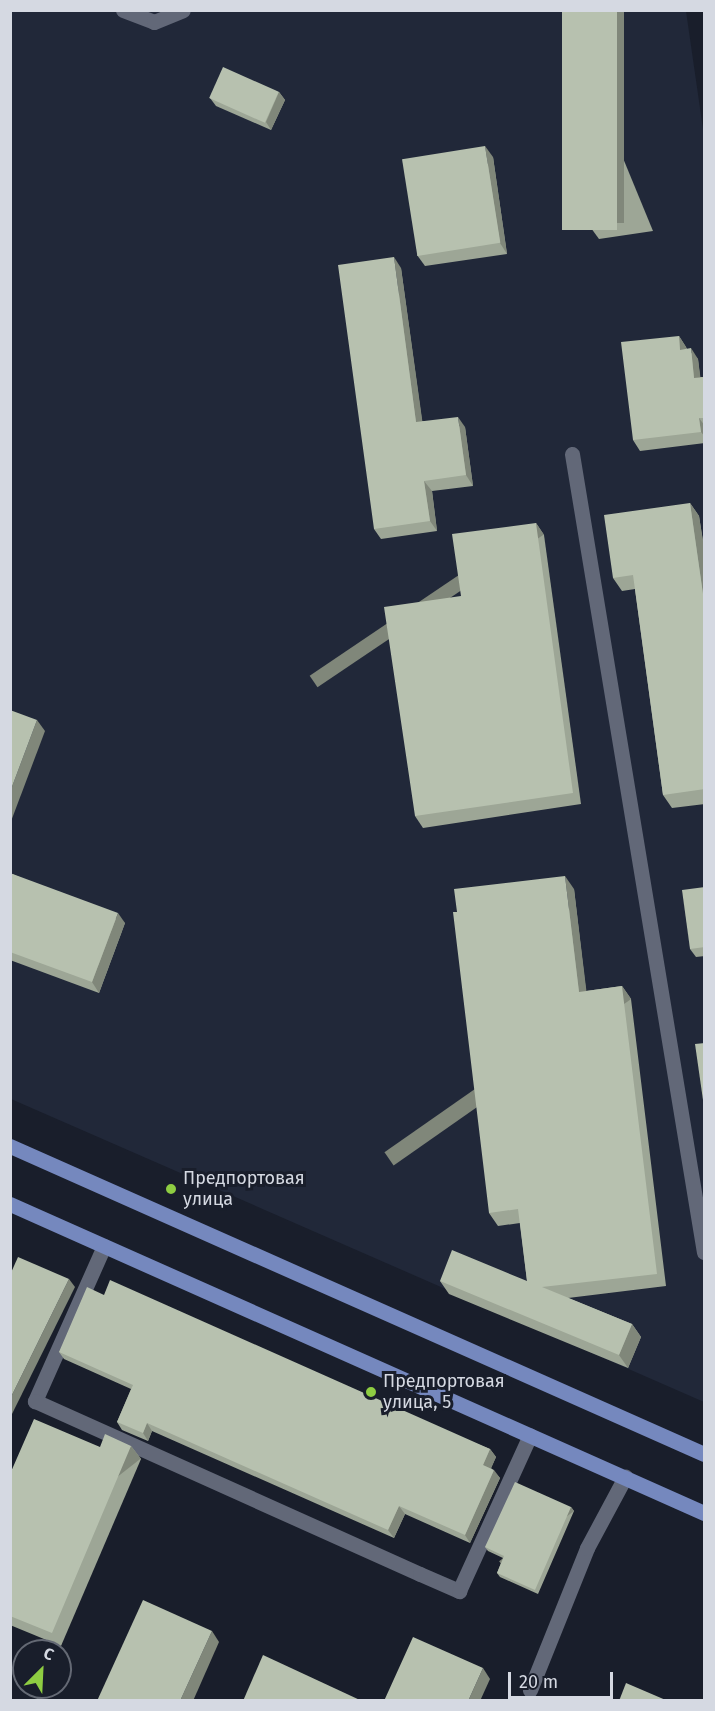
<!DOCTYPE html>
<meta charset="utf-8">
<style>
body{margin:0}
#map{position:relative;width:715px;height:1711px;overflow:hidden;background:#191e2b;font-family:"Fira Sans",sans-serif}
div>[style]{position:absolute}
.built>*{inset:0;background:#212839}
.minor>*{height:15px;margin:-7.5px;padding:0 7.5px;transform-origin:7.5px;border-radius:7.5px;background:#626878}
.major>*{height:15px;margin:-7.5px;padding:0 7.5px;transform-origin:7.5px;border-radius:7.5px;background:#7588be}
.wall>*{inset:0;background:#9da696}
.shaded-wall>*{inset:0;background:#80877a;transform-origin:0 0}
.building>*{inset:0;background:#b7c1af;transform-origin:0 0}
.dots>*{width:16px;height:16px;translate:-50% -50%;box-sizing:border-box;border:3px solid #191e2b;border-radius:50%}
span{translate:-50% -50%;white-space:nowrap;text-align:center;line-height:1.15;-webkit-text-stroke:6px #191e2b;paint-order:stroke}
.poi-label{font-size:18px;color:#d5d9e2}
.left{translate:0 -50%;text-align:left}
.frame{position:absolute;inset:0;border:12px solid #d5d9e2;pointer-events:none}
.north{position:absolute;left:12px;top:1639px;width:60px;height:60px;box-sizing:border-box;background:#191e2b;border:2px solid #646974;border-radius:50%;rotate:24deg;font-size:16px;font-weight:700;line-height:24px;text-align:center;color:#d5d9e2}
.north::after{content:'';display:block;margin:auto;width:21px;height:27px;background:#8ecd42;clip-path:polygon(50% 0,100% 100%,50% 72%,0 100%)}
.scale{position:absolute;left:508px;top:1672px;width:105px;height:27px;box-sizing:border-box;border:3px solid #d5d9e2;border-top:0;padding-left:8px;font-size:18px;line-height:21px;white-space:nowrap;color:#d5d9e2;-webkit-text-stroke:4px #191e2b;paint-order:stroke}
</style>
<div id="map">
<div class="built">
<i style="clip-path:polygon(11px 11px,686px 11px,704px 136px,704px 1402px,11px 1099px)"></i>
</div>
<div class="minor">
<i style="left:123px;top:10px;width:33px;rotate:21deg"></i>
<i style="left:154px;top:22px;width:31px;rotate:-22deg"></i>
<i style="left:572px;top:454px;width:809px;rotate:80.61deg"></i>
<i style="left:104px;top:1246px;width:170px;rotate:114deg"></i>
<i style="left:35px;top:1401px;width:422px;rotate:24.2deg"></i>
<i style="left:420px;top:1574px;width:43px;rotate:23.6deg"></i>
<i style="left:459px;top:1591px;width:171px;rotate:-65.5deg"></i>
<i style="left:530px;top:1690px;width:153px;rotate:-68.1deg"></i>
<i style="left:587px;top:1548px;width:81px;rotate:-61.8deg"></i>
</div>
<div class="major">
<i style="left:10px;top:1146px;width:759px;rotate:23.93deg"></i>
<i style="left:10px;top:1204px;width:760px;rotate:24deg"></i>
</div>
<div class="wall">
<i style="clip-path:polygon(562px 10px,653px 231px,599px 239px,591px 228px)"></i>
<i style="clip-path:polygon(279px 92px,285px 100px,271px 130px,216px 106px,210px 98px)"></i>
<i style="clip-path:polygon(493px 157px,507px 254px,425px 266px,417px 255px)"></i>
<i style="clip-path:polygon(401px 268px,422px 421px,465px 427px,473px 486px,432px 491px,437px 531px,381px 539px,374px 529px)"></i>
<i style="clip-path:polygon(679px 336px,686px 347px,687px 349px,698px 359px,700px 377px,705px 377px,705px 443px,640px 451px,633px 440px)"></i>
<i style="clip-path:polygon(690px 503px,699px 516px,705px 554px,705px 804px,672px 808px,663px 795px,635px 589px,622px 591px,613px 578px)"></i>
<i style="clip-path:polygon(536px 523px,544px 535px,581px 804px,423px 828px,415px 816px,461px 596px)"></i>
<i style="clip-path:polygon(10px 873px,125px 923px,99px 993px,10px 960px)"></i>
<i style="clip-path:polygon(705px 887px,705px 956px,696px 957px,690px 949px)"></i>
<i style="clip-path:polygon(574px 889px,586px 991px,622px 986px,631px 999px,666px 1286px,568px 1298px,632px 1324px,641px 1337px,628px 1368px,449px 1294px,440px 1281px,527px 1281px,520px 1223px,498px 1226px,489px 1213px)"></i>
<i style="clip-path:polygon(104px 1295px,490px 1449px,496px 1457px,491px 1468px,500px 1478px,470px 1543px,405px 1514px,394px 1538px,152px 1431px,148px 1441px,122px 1430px,117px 1422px,131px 1389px,64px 1359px,59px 1352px)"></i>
<i style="clip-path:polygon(131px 1446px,141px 1459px,61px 1646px,10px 1625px,10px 1474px,100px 1447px)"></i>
<i style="clip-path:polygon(571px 1507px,574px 1511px,538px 1594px,500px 1577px,497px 1573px,503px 1558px,488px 1551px,485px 1547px)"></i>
</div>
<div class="shaded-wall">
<i style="left:617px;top:10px;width:7px;height:213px"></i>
<i style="clip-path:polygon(279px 92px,285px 100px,271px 130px,266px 122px)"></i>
<i style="clip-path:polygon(485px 146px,493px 157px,507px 254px,500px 243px)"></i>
<i style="clip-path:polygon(394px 257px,401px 268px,424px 433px,416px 422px)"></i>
<i style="clip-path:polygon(679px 336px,686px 347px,688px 360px,680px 350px)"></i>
<i style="clip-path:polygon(691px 348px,698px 359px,702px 389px,694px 378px)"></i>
<i style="clip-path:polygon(458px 417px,465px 427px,473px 486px,466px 475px)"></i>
<i style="clip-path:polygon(699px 418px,705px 426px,705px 437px,701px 432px)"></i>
<i style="clip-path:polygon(424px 481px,432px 491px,437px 531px,430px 521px)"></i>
<i style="clip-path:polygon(690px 503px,699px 516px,705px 554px,705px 608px)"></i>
<i style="left:536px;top:523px;width:14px;height:273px;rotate:56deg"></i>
<i style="clip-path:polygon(37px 720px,45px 731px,10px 824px,10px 792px)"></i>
<i style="clip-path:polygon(565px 876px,574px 889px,588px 1004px,579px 992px)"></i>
<i style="clip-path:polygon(118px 913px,125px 923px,99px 993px,92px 982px)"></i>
<i style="left:622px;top:986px;width:16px;height:290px;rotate:55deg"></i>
<i style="clip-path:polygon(69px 1279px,75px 1287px,10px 1418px,10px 1399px)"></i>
<i style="clip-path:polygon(632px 1324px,641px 1337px,628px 1368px,619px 1355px)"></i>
<i style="clip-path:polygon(147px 1423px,152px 1431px,148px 1441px,143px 1433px)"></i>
<i style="left:131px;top:1446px;width:16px;height:203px;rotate:52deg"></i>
<i style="clip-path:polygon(490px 1449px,496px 1457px,489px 1473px,483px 1465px)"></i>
<i style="clip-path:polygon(494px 1470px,500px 1478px,470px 1543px,465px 1535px)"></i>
<i style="clip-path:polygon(399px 1506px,405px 1514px,394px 1538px,388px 1530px)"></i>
<i style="left:571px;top:1507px;width:5px;height:90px;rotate:53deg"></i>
<i style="clip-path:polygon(212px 1631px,219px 1642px,193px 1701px,180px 1701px)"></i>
<i style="clip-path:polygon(483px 1668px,490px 1679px,480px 1701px,470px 1701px,469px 1699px)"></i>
</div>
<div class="building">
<i style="left:562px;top:10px;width:55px;height:220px"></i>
<i style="left:223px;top:67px;width:61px;height:34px;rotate:24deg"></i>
<i style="left:485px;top:146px;width:98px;height:84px;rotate:81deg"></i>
<i style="clip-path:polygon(394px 257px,416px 422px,458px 417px,466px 475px,424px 481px,430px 521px,374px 529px,338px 265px)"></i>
<i style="clip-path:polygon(679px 336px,680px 350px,691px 348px,694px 378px,705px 377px,705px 418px,699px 418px,701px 432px,633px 440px,621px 342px)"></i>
<i style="clip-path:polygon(690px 503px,705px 608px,705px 789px,663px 795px,633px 575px,613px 578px,604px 515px)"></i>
<i style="clip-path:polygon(536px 523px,573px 793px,415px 816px,384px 607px,461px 596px,452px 534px)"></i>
<i style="clip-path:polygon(10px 710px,37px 720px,10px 792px)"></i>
<i style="clip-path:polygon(10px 873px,118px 913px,92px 982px,10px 952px)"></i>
<i style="clip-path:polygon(565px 876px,579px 992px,622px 986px,657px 1274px,542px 1287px,632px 1324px,619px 1355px,440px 1281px,452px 1250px,527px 1281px,518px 1209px,489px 1213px,453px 912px,457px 912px,454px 889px)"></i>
<i style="clip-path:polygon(705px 887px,705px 947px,690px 949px,682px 890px)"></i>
<i style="clip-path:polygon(705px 1043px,705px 1114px,695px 1044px)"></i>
<i style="clip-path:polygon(18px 1257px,69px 1279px,10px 1399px,10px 1275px)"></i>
<i style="clip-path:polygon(110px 1280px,490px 1449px,483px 1465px,494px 1470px,465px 1535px,399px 1506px,388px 1530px,147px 1423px,143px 1433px,117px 1422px,133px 1385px,59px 1352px,87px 1287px,104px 1295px)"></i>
<i style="clip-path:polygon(34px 1419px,100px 1447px,105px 1434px,131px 1446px,52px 1633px,10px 1616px,10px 1474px)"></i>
<i style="clip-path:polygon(515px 1482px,571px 1507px,535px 1590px,497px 1573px,504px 1556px,485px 1547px)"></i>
<i style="clip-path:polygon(143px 1600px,212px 1631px,180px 1701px,97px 1701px)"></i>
<i style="clip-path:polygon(413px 1637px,483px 1668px,469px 1699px,472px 1701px,384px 1701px)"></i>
<i style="clip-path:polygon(263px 1655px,362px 1701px,243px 1701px)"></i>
<i style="clip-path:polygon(626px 1683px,668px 1701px,619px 1701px)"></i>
</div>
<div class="dots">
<i style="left:171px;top:1189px;background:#8ecd42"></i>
<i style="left:371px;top:1392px;background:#8ecd42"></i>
</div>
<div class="poi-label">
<span class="left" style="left:183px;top:1189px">Предпортовая<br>улица</span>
<span class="left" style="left:383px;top:1392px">Предпортовая<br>улица, 5</span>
</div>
<div class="frame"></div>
<div class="north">С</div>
<div class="scale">20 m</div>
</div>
